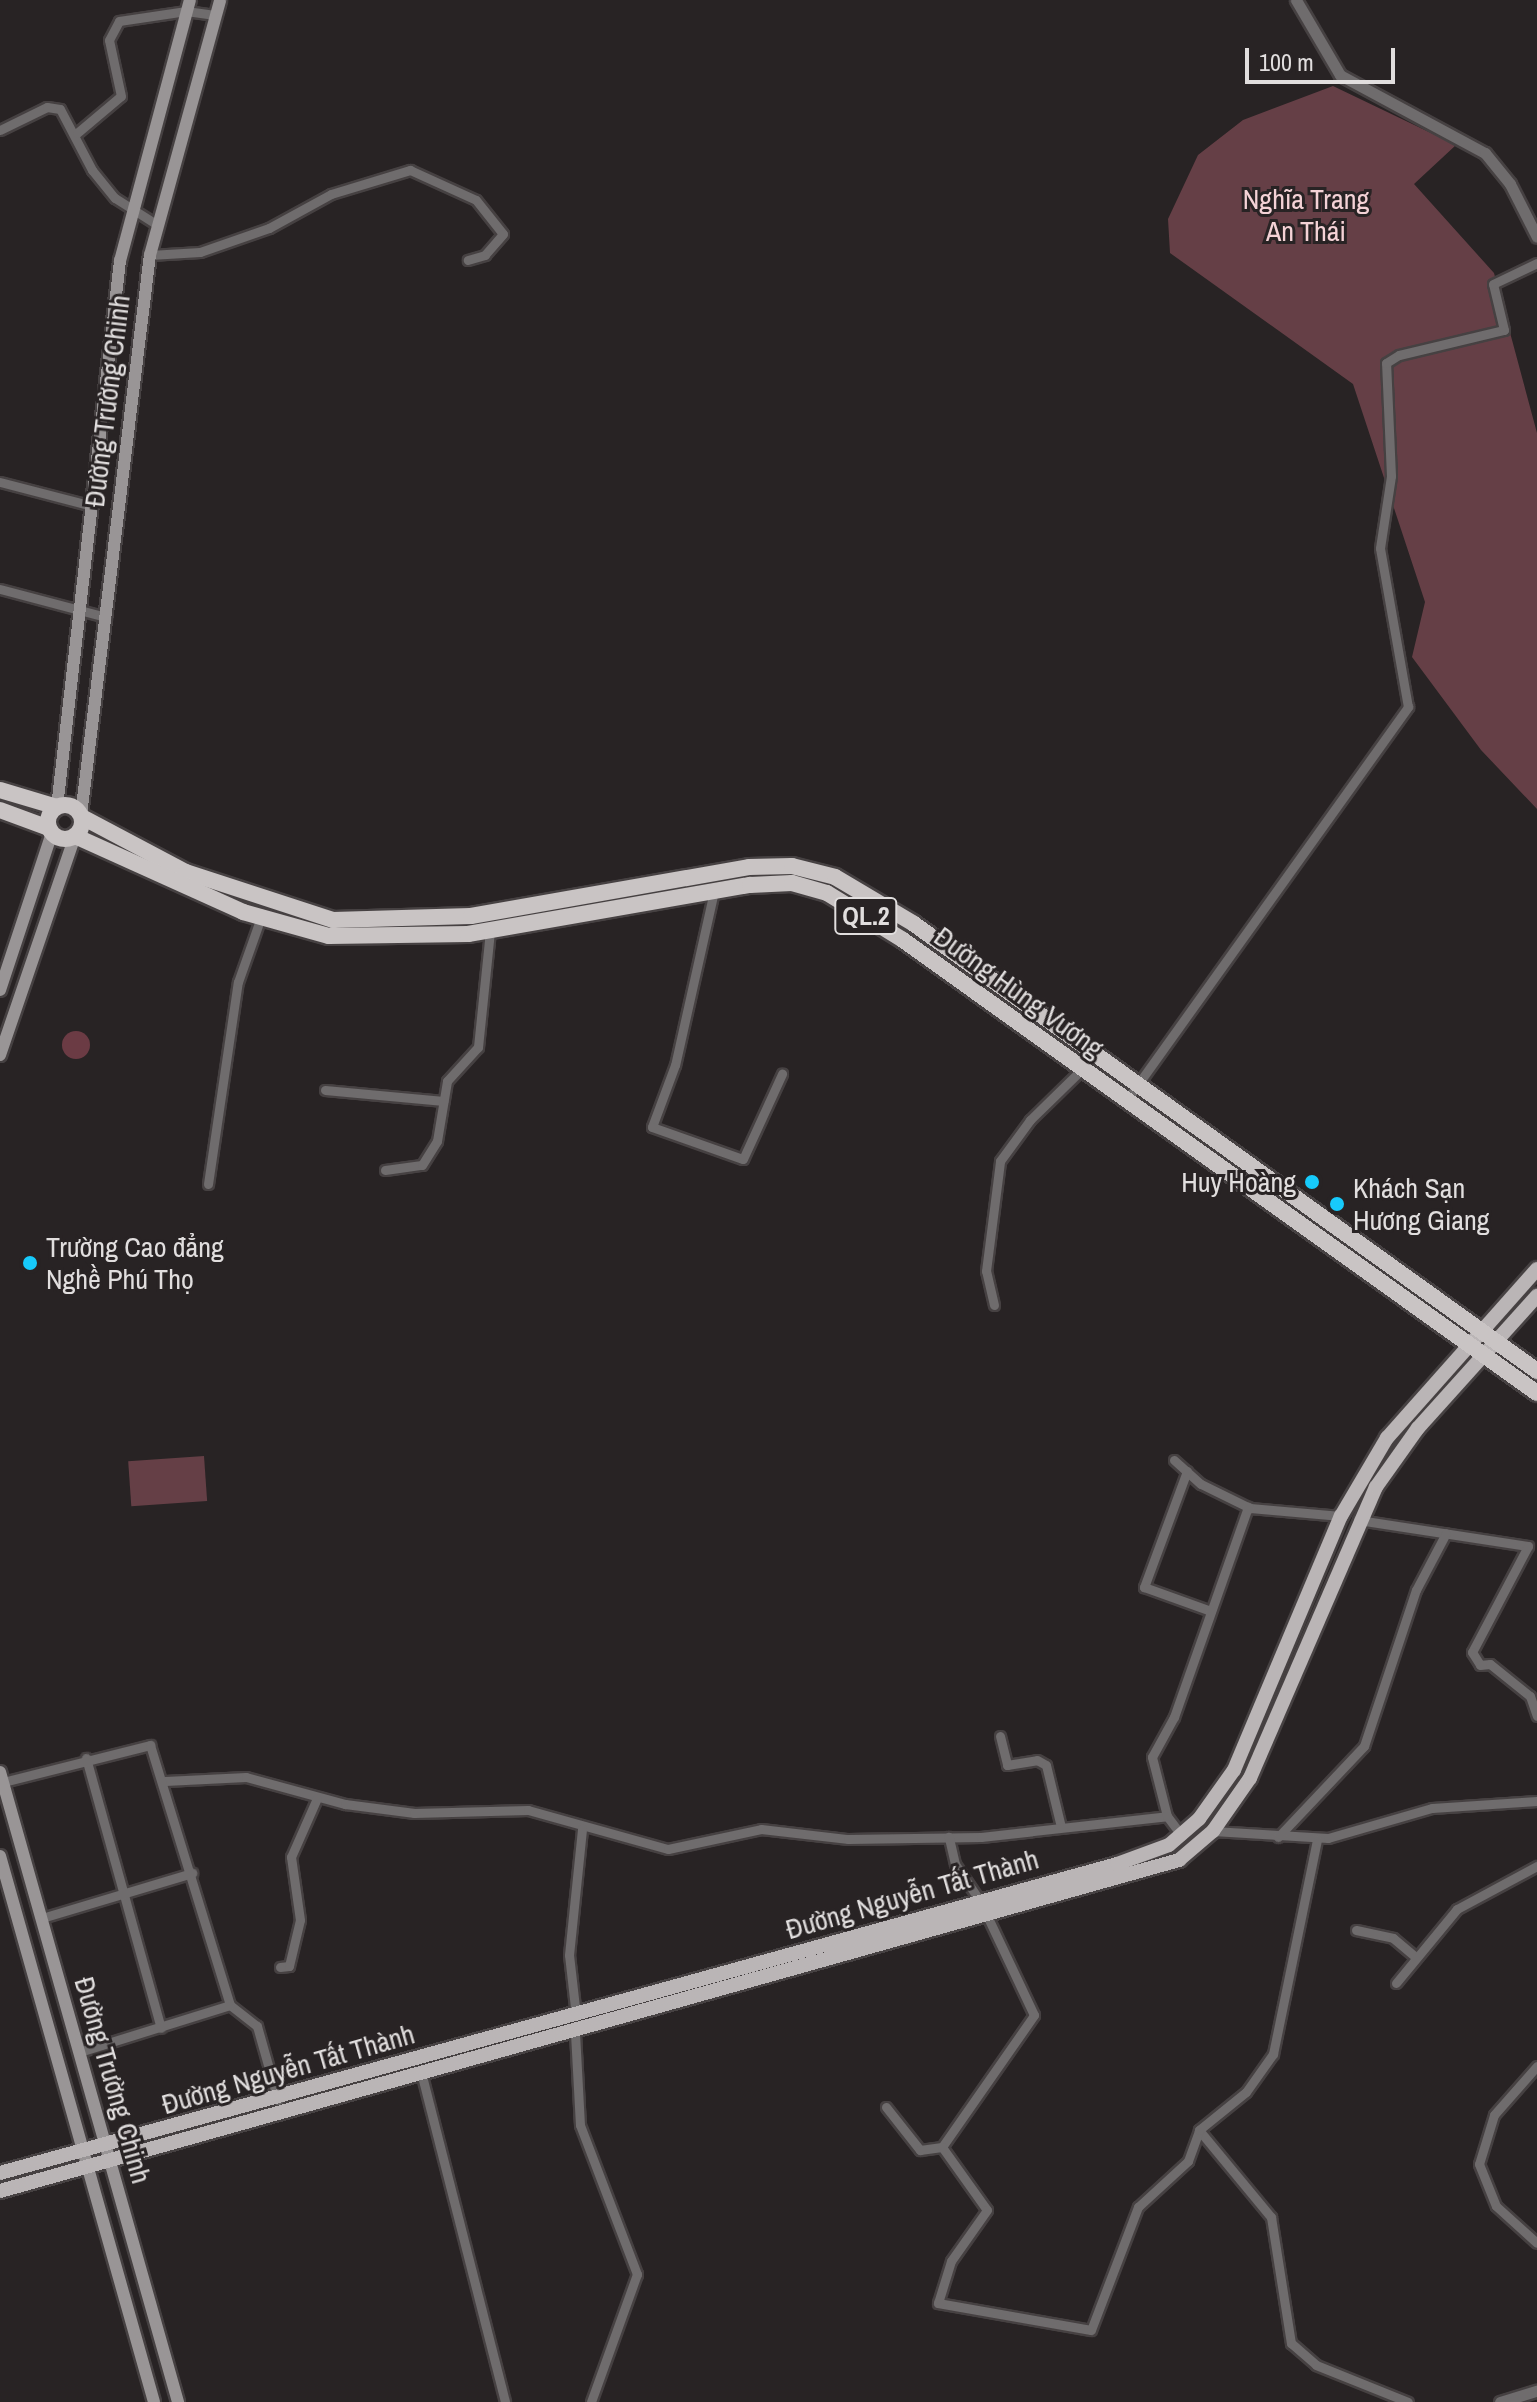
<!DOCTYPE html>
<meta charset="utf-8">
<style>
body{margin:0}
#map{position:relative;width:1537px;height:2402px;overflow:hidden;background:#282324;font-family:"Archivo Narrow",sans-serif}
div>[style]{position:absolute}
.green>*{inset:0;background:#653f46;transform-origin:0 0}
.forest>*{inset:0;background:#6b3b44}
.round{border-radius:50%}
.roads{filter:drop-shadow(2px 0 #464142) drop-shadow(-2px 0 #464142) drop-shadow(0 2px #464142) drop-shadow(0 -2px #464142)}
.minor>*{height:9px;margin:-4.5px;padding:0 4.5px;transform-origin:4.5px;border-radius:4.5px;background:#6f6c6d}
.tertiary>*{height:11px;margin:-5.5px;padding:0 5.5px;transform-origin:5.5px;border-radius:5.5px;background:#6f6c6d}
.secondary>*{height:12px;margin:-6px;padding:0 6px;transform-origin:6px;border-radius:6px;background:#999596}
.primary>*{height:14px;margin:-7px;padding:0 7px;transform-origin:7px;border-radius:7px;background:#bab5b6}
.trunk>*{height:16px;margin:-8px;padding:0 8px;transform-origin:8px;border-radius:8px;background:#c9c4c4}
.trunk>.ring{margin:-8px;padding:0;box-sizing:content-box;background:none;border:16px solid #c9c4c4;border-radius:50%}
.dots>*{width:22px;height:22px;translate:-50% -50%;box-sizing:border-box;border:4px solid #282324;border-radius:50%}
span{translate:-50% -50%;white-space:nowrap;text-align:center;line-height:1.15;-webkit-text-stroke:6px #282324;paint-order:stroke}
.shield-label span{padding:2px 6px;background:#282324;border:2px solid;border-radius:6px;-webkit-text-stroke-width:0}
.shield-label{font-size:26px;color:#e1dede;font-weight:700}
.park-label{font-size:28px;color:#f4d2d6}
.street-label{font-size:28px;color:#e1dede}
.poi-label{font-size:28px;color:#e1dede}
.right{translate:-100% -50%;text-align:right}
.left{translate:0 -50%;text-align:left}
.scale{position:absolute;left:1245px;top:48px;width:150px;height:36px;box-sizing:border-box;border:4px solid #e1dede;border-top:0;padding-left:10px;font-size:24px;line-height:28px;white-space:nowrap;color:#e1dede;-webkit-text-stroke:6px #282324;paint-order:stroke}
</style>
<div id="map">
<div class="green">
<i style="clip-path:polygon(1333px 86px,1456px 145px,1414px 184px,1494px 273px,1537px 433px,1537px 809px,1481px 750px,1412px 657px,1425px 602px,1353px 384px,1170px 253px,1168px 219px,1198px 155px,1243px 120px)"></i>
<i style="left:204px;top:1456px;width:45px;height:76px;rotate:86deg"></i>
</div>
<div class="forest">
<i class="round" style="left:62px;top:1031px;width:28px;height:28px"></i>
</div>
<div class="roads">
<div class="minor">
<i style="left:0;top:130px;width:52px;rotate:-26.1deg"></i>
<i style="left:47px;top:107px;width:13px;rotate:9deg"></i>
<i style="left:60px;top:109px;width:69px;rotate:62.3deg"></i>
<i style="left:92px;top:170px;width:36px;rotate:51deg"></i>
<i style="left:115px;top:198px;width:49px;rotate:32.4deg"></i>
<i style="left:77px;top:133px;width:57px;rotate:-40.1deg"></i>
<i style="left:121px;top:96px;width:57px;rotate:-102.1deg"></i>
<i style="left:109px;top:40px;width:21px;rotate:-62deg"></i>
<i style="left:119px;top:21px;width:68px;rotate:-8.5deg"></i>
<i style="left:186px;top:11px;width:29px;rotate:8deg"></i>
<i style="left:150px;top:255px;width:50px;rotate:-3.4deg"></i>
<i style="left:200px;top:252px;width:73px;rotate:-19.2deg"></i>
<i style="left:269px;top:228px;width:71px;rotate:-28.7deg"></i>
<i style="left:331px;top:194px;width:83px;rotate:-16.9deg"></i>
<i style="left:410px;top:170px;width:72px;rotate:24.4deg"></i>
<i style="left:476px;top:200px;width:43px;rotate:51.5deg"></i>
<i style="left:503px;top:234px;width:28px;rotate:131deg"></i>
<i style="left:485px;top:255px;width:18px;rotate:164deg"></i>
<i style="left:0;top:482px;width:95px;rotate:14.6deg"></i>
<i style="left:0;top:589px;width:110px;rotate:14.8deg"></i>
<i style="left:714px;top:891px;width:178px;rotate:102.6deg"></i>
<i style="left:675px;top:1065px;width:66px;rotate:110.4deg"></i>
<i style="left:652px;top:1127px;width:96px;rotate:19.4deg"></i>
<i style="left:743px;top:1159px;width:94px;rotate:-65.4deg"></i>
<i style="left:325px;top:1090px;width:119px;rotate:5.3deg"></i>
<i style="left:1126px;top:1101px;width:485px;rotate:-54.4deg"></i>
<i style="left:1408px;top:707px;width:161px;rotate:-100deg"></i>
<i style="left:1380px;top:548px;width:73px;rotate:-81.3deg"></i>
<i style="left:1391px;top:476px;width:113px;rotate:-92.5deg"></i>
<i style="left:1386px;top:363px;width:15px;rotate:-32deg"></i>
<i style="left:1399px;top:355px;width:108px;rotate:-13.4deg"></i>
<i style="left:1504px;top:330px;width:47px;rotate:-103.4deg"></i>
<i style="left:1493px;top:284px;width:49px;rotate:-25.5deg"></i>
<i style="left:385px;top:1170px;width:37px;rotate:-8deg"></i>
<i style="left:422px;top:1165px;width:28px;rotate:-58deg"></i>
<i style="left:437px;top:1141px;width:61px;rotate:-80.5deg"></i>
<i style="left:447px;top:1081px;width:46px;rotate:-47.6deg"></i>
<i style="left:478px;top:1047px;width:117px;rotate:-84.1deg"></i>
<i style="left:208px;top:1184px;width:204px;rotate:-81.6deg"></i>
<i style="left:238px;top:982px;width:69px;rotate:-70.5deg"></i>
<i style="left:994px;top:1305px;width:35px;rotate:-103deg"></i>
<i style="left:986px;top:1271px;width:111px;rotate:-82.7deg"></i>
<i style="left:1000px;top:1161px;width:51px;rotate:-53.8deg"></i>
<i style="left:1030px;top:1120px;width:71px;rotate:-44.4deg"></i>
<i style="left:1174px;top:1460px;width:36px;rotate:42deg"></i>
<i style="left:1201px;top:1484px;width:55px;rotate:26.1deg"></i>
<i style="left:1250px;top:1508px;width:91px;rotate:5deg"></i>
<i style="left:1187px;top:1471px;width:124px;rotate:110.3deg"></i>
<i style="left:1144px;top:1587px;width:71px;rotate:19.7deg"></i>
<i style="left:1358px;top:1520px;width:172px;rotate:8.7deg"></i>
<i style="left:1528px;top:1546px;width:120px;rotate:117.8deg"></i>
<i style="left:1472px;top:1652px;width:15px;rotate:58deg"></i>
<i style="left:1480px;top:1665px;width:10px;rotate:-6deg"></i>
<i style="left:1490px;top:1664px;width:51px;rotate:38.7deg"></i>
<i style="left:1530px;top:1696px;width:21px;rotate:71deg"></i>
<i style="left:1000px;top:1736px;width:30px;rotate:76deg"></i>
<i style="left:1007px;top:1765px;width:30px;rotate:-9deg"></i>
<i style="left:1037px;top:1760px;width:10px;rotate:29deg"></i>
<i style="left:1046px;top:1765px;width:64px;rotate:76.4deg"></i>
<i style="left:86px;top:1758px;width:280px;rotate:74.5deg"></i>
<i style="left:165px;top:1781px;width:81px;rotate:-2.8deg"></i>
<i style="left:246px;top:1777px;width:103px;rotate:15.3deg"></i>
<i style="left:345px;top:1804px;width:70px;rotate:7.4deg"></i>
<i style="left:414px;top:1813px;width:114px;rotate:-1.5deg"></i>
<i style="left:528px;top:1810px;width:145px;rotate:15.6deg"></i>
<i style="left:668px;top:1849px;width:95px;rotate:-12.1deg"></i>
<i style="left:761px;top:1829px;width:88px;rotate:6.6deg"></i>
<i style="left:848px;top:1839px;width:133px;rotate:-0.9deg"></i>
<i style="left:981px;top:1837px;width:187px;rotate:-6.4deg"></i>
<i style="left:3px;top:1782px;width:152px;rotate:-14.1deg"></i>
<i style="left:150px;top:1745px;width:272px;rotate:72.9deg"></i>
<i style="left:1213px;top:1831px;width:115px;rotate:3.5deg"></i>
<i style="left:1328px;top:1838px;width:108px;rotate:-16.1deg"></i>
<i style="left:1432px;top:1808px;width:105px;rotate:-3.8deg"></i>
<i style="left:1182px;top:1836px;width:25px;rotate:-127deg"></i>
<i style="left:1167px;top:1816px;width:61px;rotate:-104.3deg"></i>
<i style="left:1152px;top:1757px;width:46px;rotate:-61.2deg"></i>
<i style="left:1174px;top:1717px;width:223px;rotate:-70.6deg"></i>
<i style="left:1278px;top:1837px;width:125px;rotate:-46.6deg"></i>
<i style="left:1364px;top:1746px;width:164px;rotate:-71.6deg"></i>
<i style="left:1416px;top:1590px;width:64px;rotate:-62.2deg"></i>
<i style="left:42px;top:1918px;width:157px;rotate:-16.7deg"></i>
<i style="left:1356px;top:1930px;width:38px;rotate:12deg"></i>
<i style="left:1393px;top:1938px;width:26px;rotate:40deg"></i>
<i style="left:280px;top:1967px;width:9px;rotate:-6deg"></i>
<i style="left:289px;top:1966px;width:47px;rotate:-76.6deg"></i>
<i style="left:300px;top:1920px;width:64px;rotate:-98.1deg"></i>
<i style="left:291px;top:1857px;width:64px;rotate:-66.2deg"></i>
<i style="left:1396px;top:1983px;width:96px;rotate:-50.5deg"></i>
<i style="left:1457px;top:1909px;width:91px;rotate:-28.3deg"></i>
<i style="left:230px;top:2005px;width:34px;rotate:38deg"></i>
<i style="left:257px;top:2026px;width:77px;rotate:74.2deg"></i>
<i style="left:576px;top:2016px;width:61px;rotate:-96.5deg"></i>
<i style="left:569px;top:1955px;width:127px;rotate:-84.1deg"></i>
<i style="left:575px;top:2033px;width:92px;rotate:86.9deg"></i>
<i style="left:580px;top:2125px;width:160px;rotate:69.1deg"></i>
<i style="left:637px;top:2274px;width:136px;rotate:109.8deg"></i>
<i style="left:79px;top:2052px;width:158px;rotate:-17.3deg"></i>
<i style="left:1537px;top:2066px;width:65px;rotate:131.3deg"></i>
<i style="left:1494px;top:2115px;width:51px;rotate:107deg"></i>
<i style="left:1479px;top:2164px;width:45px;rotate:68deg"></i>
<i style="left:1496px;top:2206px;width:55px;rotate:42.1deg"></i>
<i style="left:422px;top:2076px;width:336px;rotate:75.7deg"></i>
<i style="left:886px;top:2107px;width:55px;rotate:51.7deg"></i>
<i style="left:920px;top:2150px;width:22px;rotate:-8deg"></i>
<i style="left:942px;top:2147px;width:161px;rotate:-55.1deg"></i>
<i style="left:1034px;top:2015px;width:126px;rotate:-115.3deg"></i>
<i style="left:980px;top:1901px;width:45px;rotate:-124deg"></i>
<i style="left:955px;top:1864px;width:28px;rotate:-103deg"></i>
<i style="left:1199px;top:2130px;width:113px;rotate:50.4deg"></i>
<i style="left:1271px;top:2217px;width:128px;rotate:81deg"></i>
<i style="left:1291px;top:2343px;width:33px;rotate:41deg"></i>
<i style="left:1316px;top:2365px;width:99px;rotate:21.9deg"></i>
<i style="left:942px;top:2147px;width:77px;rotate:54.5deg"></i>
<i style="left:987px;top:2210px;width:62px;rotate:125.2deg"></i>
<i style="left:951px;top:2261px;width:44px;rotate:107.2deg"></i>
<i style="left:938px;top:2303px;width:155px;rotate:10deg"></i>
<i style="left:1091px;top:2330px;width:132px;rotate:-69.1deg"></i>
<i style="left:1138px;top:2207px;width:68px;rotate:-42.6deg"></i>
<i style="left:1188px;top:2161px;width:33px;rotate:-70deg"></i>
<i style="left:1199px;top:2130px;width:60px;rotate:-39deg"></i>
<i style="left:1246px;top:2092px;width:47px;rotate:-54.6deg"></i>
<i style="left:1273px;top:2054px;width:219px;rotate:-78.4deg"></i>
</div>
<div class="tertiary">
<i style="left:1296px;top:0;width:87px;rotate:59.6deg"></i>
<i style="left:1340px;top:75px;width:165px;rotate:28.3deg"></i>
<i style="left:1485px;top:153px;width:40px;rotate:51deg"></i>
<i style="left:1510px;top:184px;width:59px;rotate:63deg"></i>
<i style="left:1500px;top:2402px;width:39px;rotate:-17deg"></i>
</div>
<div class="secondary">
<i style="left:57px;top:807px;width:550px;rotate:-83.42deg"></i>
<i style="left:120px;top:261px;width:270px;rotate:-75deg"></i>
<i style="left:81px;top:815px;width:564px;rotate:-82.98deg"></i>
<i style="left:150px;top:255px;width:264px;rotate:-74.6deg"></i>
<i style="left:0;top:990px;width:165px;rotate:-71.7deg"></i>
<i style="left:0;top:1055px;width:231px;rotate:-71.1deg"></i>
<i style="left:0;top:1772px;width:655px;rotate:74.22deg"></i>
<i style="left:0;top:1856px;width:567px;rotate:74.25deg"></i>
</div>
<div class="primary">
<i style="left:0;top:2173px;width:1159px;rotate:-15.46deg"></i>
<i style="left:1117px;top:1864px;width:55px;rotate:-20.1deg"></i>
<i style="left:1169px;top:1845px;width:40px;rotate:-41deg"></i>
<i style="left:1199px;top:1819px;width:60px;rotate:-54.5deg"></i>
<i style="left:1234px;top:1770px;width:276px;rotate:-67.2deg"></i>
<i style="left:1341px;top:1516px;width:91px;rotate:-59.5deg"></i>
<i style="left:1387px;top:1438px;width:226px;rotate:-48.4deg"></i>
<i style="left:0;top:2191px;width:1225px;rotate:-15.68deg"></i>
<i style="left:1179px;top:1860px;width:45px;rotate:-40.5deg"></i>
<i style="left:1213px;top:1831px;width:65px;rotate:-55.1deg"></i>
<i style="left:1250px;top:1778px;width:317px;rotate:-66.6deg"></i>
<i style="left:1376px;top:1487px;width:72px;rotate:-54.6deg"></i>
<i style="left:1418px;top:1428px;width:178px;rotate:-48deg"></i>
</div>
<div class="trunk">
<i style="left:0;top:790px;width:59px;rotate:16.6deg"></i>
<i class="ring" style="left:48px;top:805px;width:18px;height:18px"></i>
<i style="left:0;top:810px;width:52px;rotate:20.2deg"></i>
<i style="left:82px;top:817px;width:118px;rotate:27.9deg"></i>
<i style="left:186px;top:872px;width:155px;rotate:18.1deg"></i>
<i style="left:333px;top:920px;width:138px;rotate:-1.7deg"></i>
<i style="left:471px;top:916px;width:282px;rotate:-10deg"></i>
<i style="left:749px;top:867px;width:43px;rotate:-1.3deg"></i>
<i style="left:792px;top:866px;width:44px;rotate:14.3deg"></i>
<i style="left:835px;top:877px;width:92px;rotate:30.7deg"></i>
<i style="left:914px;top:924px;width:767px;rotate:35.66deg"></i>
<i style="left:75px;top:836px;width:184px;rotate:24.3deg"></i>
<i style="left:243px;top:912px;width:89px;rotate:15.6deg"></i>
<i style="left:329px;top:936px;width:139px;rotate:-0.8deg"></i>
<i style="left:468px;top:934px;width:286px;rotate:-9.9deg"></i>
<i style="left:750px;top:885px;width:42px;rotate:-2.7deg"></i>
<i style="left:792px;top:883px;width:36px;rotate:16deg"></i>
<i style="left:827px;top:893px;width:89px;rotate:31.7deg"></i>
<i style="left:903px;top:940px;width:779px;rotate:35.55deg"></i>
</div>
</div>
<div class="dots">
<i style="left:1312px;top:1182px;background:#17cafb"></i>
<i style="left:1337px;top:1204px;background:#17cafb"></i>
<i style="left:30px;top:1263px;background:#17cafb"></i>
</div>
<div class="shield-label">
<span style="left:866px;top:916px">QL.2</span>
</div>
<div class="park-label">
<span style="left:1306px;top:215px">Nghĩa Trang<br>An Thái</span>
</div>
<div class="street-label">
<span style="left:107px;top:401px;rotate:-83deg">Đường Trường Chinh</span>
<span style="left:1019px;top:992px;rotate:36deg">Đường Hùng Vương</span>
<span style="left:912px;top:1894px;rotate:-16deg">Đường Nguyễn Tất Thành</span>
<span style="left:288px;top:2069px;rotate:-16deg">Đường Nguyễn Tất Thành</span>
<span style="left:113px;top:2080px;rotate:74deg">Đường Trường Chinh</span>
</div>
<div class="poi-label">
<span class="right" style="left:1296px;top:1182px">Huy Hoàng</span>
<span class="left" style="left:1353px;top:1204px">Khách Sạn<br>Hương Giang</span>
<span class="left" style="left:46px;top:1263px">Trường Cao đẳng<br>Nghề Phú Thọ</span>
</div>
<div class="scale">100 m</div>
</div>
